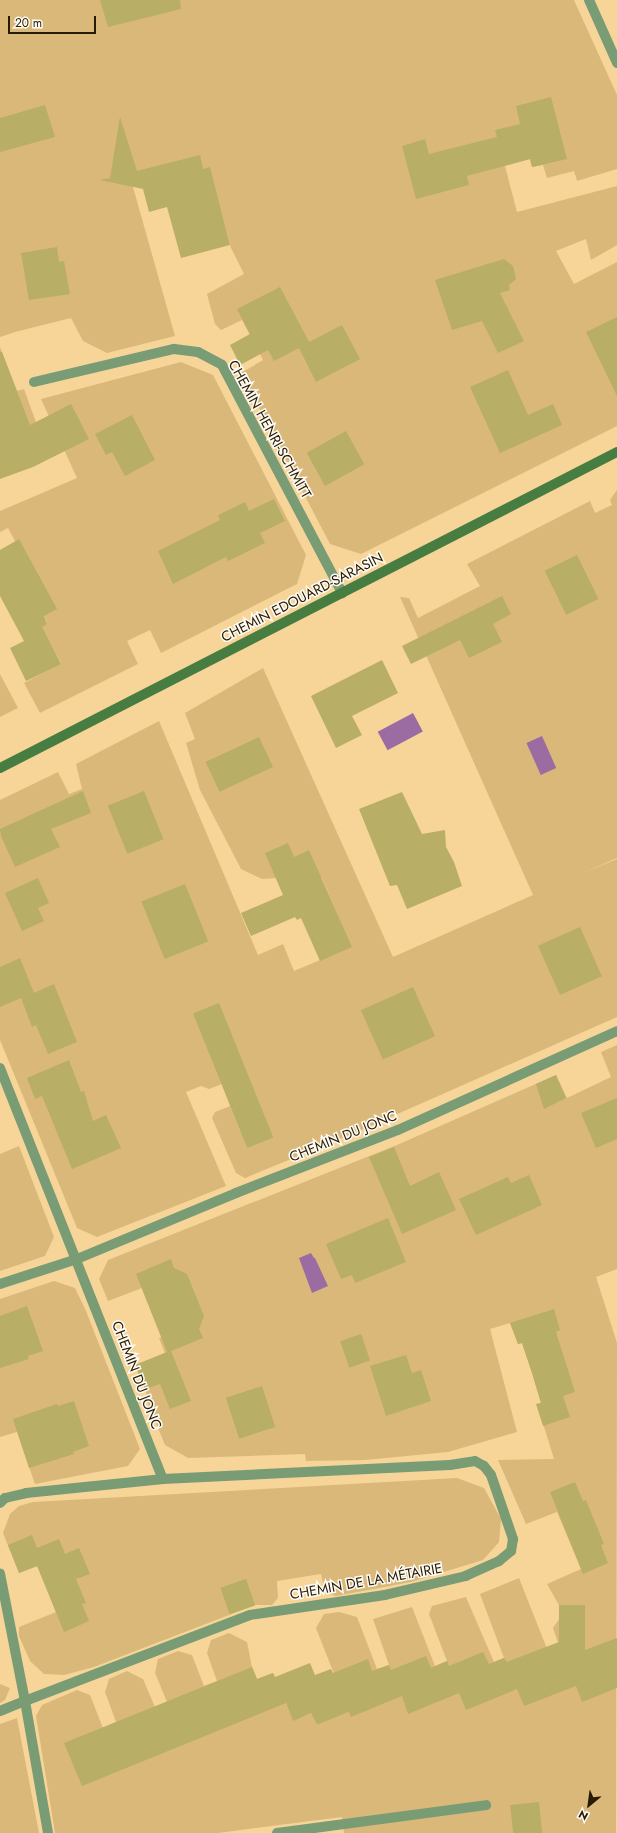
<!DOCTYPE html>
<meta charset="utf-8">
<style>
body{margin:0}
#map{position:relative;width:617px;height:1833px;overflow:hidden;background:#f7d598;font-family:Jost,sans-serif}
div>[style]{position:absolute}
.green>*{inset:0;background:#dab87a}
.water>*{inset:0;background:#9b6ca2;transform-origin:0 0}
.building>*{inset:0;background:#b8ae65;transform-origin:0 0}
.lane>*{height:10px;margin:-5px;padding:0 5px;transform-origin:5px;border-radius:5px;background:#799c75}
.street>*{height:10px;margin:-5px;padding:0 5px;transform-origin:5px;border-radius:5px;background:#799c75}
.secondary>*{height:10px;margin:-5px;padding:0 5px;transform-origin:5px;border-radius:5px;background:#487d42}
span{translate:-50% -50%;white-space:nowrap;text-align:center;line-height:1.15;-webkit-text-stroke:3px #fefbf5;paint-order:stroke}
.street-label{font-size:14px;color:#271b03}
.north{position:absolute;left:569px;top:1785px;width:40px;height:40px;-webkit-text-stroke:3px #fefbf5;paint-order:stroke;rotate:209deg;font-size:11px;font-weight:700;line-height:16px;text-align:center;color:#271b03}
.north::after{content:'';display:block;margin:auto;width:14px;height:18px;background:#271b03;clip-path:polygon(50% 0,100% 100%,50% 72%,0 100%)}
.scale{position:absolute;left:8px;top:16px;width:88px;height:18px;box-sizing:border-box;border:2px solid #271b03;border-top:0;padding-left:5px;font-size:12px;line-height:14px;white-space:nowrap;color:#271b03;-webkit-text-stroke:3px #fefbf5;paint-order:stroke}
</style>
<div id="map">
<div class="green">
<i style="clip-path:polygon(0 0,574px 0,617px 95px,617px 169px,577px 181px,574px 171px,547px 178px,543px 165px,532px 167px,530px 159px,505px 166px,517px 212px,617px 186px,617px 245px,591px 260px,586px 239px,556px 251px,574px 284px,617px 262px,617px 426px,361px 554px,330px 544px,241px 373px,263px 360px,242px 320px,221px 330px,215px 324px,207px 294px,244px 274px,231px 248px,213px 181px,203px 169px,133px 187px,175px 336px,107px 353px,83px 341px,71px 318px,15px 332px,0 337px)"></i>
<i style="clip-path:polygon(0 347px,17px 391px,24px 389px,37px 425px,0 437px)"></i>
<i style="clip-path:polygon(181px 362px,213px 375px,306px 555px,297px 584px,161px 653px,150px 630px,127px 641px,138px 664px,40px 713px,24px 683px,61px 663px,41px 627px,47px 623px,15px 541px,8px 528px,0 532px,0 511px,77px 478px,41px 399px)"></i>
<i style="clip-path:polygon(617px 490px,617px 858px,583px 873px,617px 859px,617px 1017px,359px 1131px,245px 1178px,236px 1173px,212px 1118px,215px 1112px,230px 1106px,222px 1085px,230px 1081px,209px 1089px,201px 1086px,186px 1092px,226px 1186px,97px 1237px,77px 1228px,0 1040px,0 800px,58px 772px,69px 794px,82px 789px,76px 764px,159px 721px,258px 955px,283px 944px,294px 971px,351px 947px,322px 878px,284px 895px,276px 878px,262px 879px,241px 869px,200px 790px,186px 743px,195px 739px,185px 713px,263px 668px,393px 957px,533px 895px,400px 597px,409px 598px,418px 618px,480px 586px,467px 564px,590px 501px,595px 513px,612px 505px,610px 500px)"></i>
<i style="clip-path:polygon(0 674px,18px 708px,0 717px)"></i>
<i style="clip-path:polygon(617px 1045px,617px 1269px,596px 1277px,617px 1343px,616px 1833px,344px 1833px,342px 1817px,218px 1833px,55px 1833px,36px 1716px,42px 1705px,77px 1690px,90px 1695px,103px 1728px,116px 1722px,105px 1692px,109px 1679px,127px 1671px,143px 1679px,155px 1707px,167px 1702px,155px 1673px,158px 1659px,178px 1651px,192px 1655px,204px 1686px,217px 1681px,207px 1653px,211px 1640px,229px 1633px,247px 1642px,252px 1667px,257px 1679px,273px 1673px,293px 1720px,311px 1713px,317px 1725px,349px 1712px,316px 1628px,324px 1614px,339px 1612px,357px 1617px,377px 1669px,389px 1665px,373px 1619px,412px 1607px,435px 1666px,447px 1661px,429px 1614px,432px 1606px,466px 1597px,494px 1662px,504px 1658px,480px 1594px,519px 1578px,551px 1659px,562px 1654px,553px 1628px,559px 1619px,559px 1605px,547px 1584px,581px 1569px,557px 1512px,526px 1524px,498px 1460px,554px 1459px,537px 1404px,541px 1403px,532px 1373px,522px 1343px,518px 1344px,510px 1323px,490px 1329px,517px 1432px,448px 1452px,365px 1460px,306px 1461px,305px 1454px,188px 1458px,165px 1445px,145px 1396px,147px 1395px,135px 1365px,165px 1353px,159px 1338px,162px 1337px,142px 1288px,108px 1301px,99px 1279px,108px 1260px,397px 1145px,556px 1075px,567px 1098px,611px 1077px,601px 1052px)"></i>
<i style="clip-path:polygon(19px 1146px,54px 1237px,45px 1256px,0 1271px,0 1154px)"></i>
<i style="clip-path:polygon(54px 1281px,75px 1288px,86px 1311px,140px 1449px,128px 1466px,35px 1484px,17px 1432px,0 1437px,0 1299px)"></i>
<i style="clip-path:polygon(457px 1478px,484px 1488px,501px 1519px,499px 1542px,483px 1560px,411px 1582px,336px 1596px,325px 1592px,321px 1574px,277px 1581px,278px 1598px,272px 1605px,255px 1605px,94px 1667px,64px 1675px,44px 1674px,30px 1661px,19px 1636px,19px 1627px,56px 1612px,38px 1566px,19px 1573px,3px 1533px,10px 1514px,19px 1506px,33px 1502px)"></i>
<i style="clip-path:polygon(0 1684px,10px 1688px,5px 1700px,0 1703px)"></i>
<i style="clip-path:polygon(17px 1718px,39px 1833px,0 1833px,0 1724px)"></i>
</div>
<div class="water">
<i style="left:413px;top:713px;width:21px;height:40px;rotate:62deg"></i>
<i style="left:542px;top:736px;width:35px;height:17px;rotate:66deg"></i>
<i style="clip-path:polygon(311px 1253px,314px 1258px,315px 1258px,328px 1286px,312px 1293px,299px 1258px)"></i>
</div>
<div class="building">
<i style="clip-path:polygon(100px 0,180px 0,181px 9px,108px 27px)"></i>
<i style="clip-path:polygon(551px 97px,567px 159px,532px 167px,530px 159px,467px 176px,469px 185px,416px 199px,402px 146px,425px 139px,429px 154px,497px 137px,495px 130px,520px 124px,516px 106px)"></i>
<i style="clip-path:polygon(45px 105px,55px 137px,0 152px,0 118px)"></i>
<i style="clip-path:polygon(120px 117px,137px 171px,200px 155px,203px 169px,210px 167px,230px 245px,181px 258px,167px 207px,149px 212px,143px 189px,100px 180px,110px 178px)"></i>
<i style="clip-path:polygon(57px 247px,59px 262px,64px 261px,70px 294px,29px 300px,21px 253px)"></i>
<i style="clip-path:polygon(504px 259px,513px 266px,516px 279px,509px 285px,510px 290px,500px 293px,524px 341px,498px 353px,482px 321px,452px 330px,435px 280px)"></i>
<i style="clip-path:polygon(280px 287px,309px 342px,342px 325px,360px 359px,316px 382px,299px 348px,274px 361px,268px 350px,240px 365px,230px 345px,250px 334px,237px 309px)"></i>
<i style="clip-path:polygon(617px 317px,617px 396px,586px 332px)"></i>
<i style="clip-path:polygon(0 352px,2px 352px,30px 425px,71px 404px,89px 439px,33px 467px,0 479px)"></i>
<i style="clip-path:polygon(508px 370px,528px 415px,553px 404px,562px 425px,500px 453px,470px 387px)"></i>
<i style="clip-path:polygon(132px 415px,155px 460px,125px 476px,112px 452px,106px 455px,95px 434px)"></i>
<i style="left:346px;top:431px;width:38px;height:45px;rotate:61deg"></i>
<i style="clip-path:polygon(274px 499px,285px 521px,260px 533px,265px 543px,228px 561px,226px 557px,173px 584px,158px 551px,220px 520px,218px 515px,245px 502px,249px 511px)"></i>
<i style="clip-path:polygon(19px 539px,57px 609px,44px 616px,47px 624px,42px 627px,61px 664px,26px 681px,10px 648px,24px 641px,0 596px,0 550px)"></i>
<i style="left:577px;top:555px;width:49px;height:36px;rotate:64deg"></i>
<i style="clip-path:polygon(502px 596px,511px 614px,493px 624px,502px 642px,469px 658px,460px 640px,411px 664px,402px 646px)"></i>
<i style="clip-path:polygon(382px 660px,398px 693px,352px 716px,362px 735px,336px 748px,311px 696px)"></i>
<i style="left:259px;top:737px;width:33px;height:59px;rotate:65deg"></i>
<i style="clip-path:polygon(83px 791px,91px 813px,51px 829px,60px 847px,15px 867px,1px 836px,0 829px)"></i>
<i style="left:144px;top:791px;width:52px;height:39px;rotate:68deg"></i>
<i style="clip-path:polygon(402px 792px,422px 834px,445px 830px,446px 847px,454px 862px,462px 886px,407px 909px,397px 885px,390px 886px,359px 809px)"></i>
<i style="clip-path:polygon(288px 843px,294px 857px,309px 850px,352px 947px,320px 961px,301px 918px,297px 920px,295px 917px,251px 936px,241px 913px,283px 895px,265px 853px)"></i>
<i style="clip-path:polygon(38px 878px,49px 903px,38px 908px,44px 921px,22px 931px,5px 893px)"></i>
<i style="left:185px;top:884px;width:62px;height:47px;rotate:68deg"></i>
<i style="left:580px;top:927px;width:54px;height:46px;rotate:66deg"></i>
<i style="clip-path:polygon(20px 958px,34px 993px,54px 984px,77px 1042px,48px 1054px,36px 1025px,32px 1027px,21px 998px,0 1007px,0 967px)"></i>
<i style="left:413px;top:987px;width:54px;height:57px;rotate:66deg"></i>
<i style="left:219px;top:1003px;width:145px;height:28px;rotate:68deg"></i>
<i style="clip-path:polygon(69px 1060px,81px 1092px,84px 1091px,93px 1121px,106px 1115px,121px 1148px,72px 1169px,42px 1096px,35px 1099px,27px 1078px)"></i>
<i style="clip-path:polygon(556px 1075px,566px 1098px,544px 1109px,536px 1084px)"></i>
<i style="clip-path:polygon(617px 1098px,617px 1139px,596px 1148px,581px 1113px)"></i>
<i style="clip-path:polygon(394px 1147px,410px 1186px,439px 1172px,456px 1210px,402px 1234px,369px 1157px)"></i>
<i style="clip-path:polygon(529px 1175px,542px 1205px,476px 1235px,459px 1199px,508px 1177px,511px 1183px)"></i>
<i style="clip-path:polygon(388px 1218px,406px 1262px,355px 1283px,352px 1275px,341px 1279px,326px 1244px)"></i>
<i style="clip-path:polygon(171px 1259px,174px 1268px,187px 1274px,204px 1316px,199px 1329px,203px 1338px,171px 1351px,191px 1401px,170px 1409px,160px 1384px,145px 1389px,135px 1365px,167px 1352px,136px 1274px)"></i>
<i style="clip-path:polygon(27px 1306px,43px 1351px,28px 1356px,29px 1359px,0 1368px,0 1316px)"></i>
<i style="clip-path:polygon(554px 1309px,560px 1330px,556px 1332px,575px 1392px,563px 1396px,570px 1417px,543px 1426px,536px 1404px,541px 1403px,532px 1373px,522px 1343px,518px 1344px,510px 1323px)"></i>
<i style="left:361px;top:1334px;width:28px;height:22px;rotate:71deg"></i>
<i style="clip-path:polygon(406px 1355px,412px 1373px,421px 1370px,431px 1401px,386px 1416px,370px 1366px)"></i>
<i style="left:262px;top:1386px;width:43px;height:38px;rotate:72deg"></i>
<i style="clip-path:polygon(74px 1401px,89px 1446px,73px 1452px,74px 1454px,29px 1468px,13px 1419px,57px 1404px,58px 1406px)"></i>
<i style="clip-path:polygon(575px 1482px,583px 1501px,586px 1500px,604px 1544px,601px 1545px,608px 1563px,583px 1574px,550px 1492px)"></i>
<i style="clip-path:polygon(32px 1535px,37px 1548px,59px 1539px,65px 1554px,79px 1548px,90px 1574px,76px 1579px,86px 1603px,82px 1604px,89px 1621px,64px 1632px,37px 1566px,19px 1573px,8px 1545px)"></i>
<i style="left:246px;top:1579px;width:28px;height:27px;rotate:71deg"></i>
<i style="clip-path:polygon(559px 1605px,585px 1605px,585px 1650px,617px 1638px,617px 1688px,582px 1702px,576px 1686px,524px 1706px,517px 1689px,466px 1710px,459px 1693px,408px 1714px,402px 1696px,351px 1717px,349px 1712px,317px 1725px,311px 1713px,293px 1721px,286px 1703px,82px 1786px,64px 1743px,252px 1667px,257px 1679px,273px 1673px,275px 1677px,310px 1663px,315px 1675px,331px 1669px,333px 1673px,368px 1659px,372px 1671px,389px 1665px,391px 1670px,426px 1656px,431px 1668px,447px 1661px,449px 1666px,483px 1652px,489px 1664px,504px 1658px,507px 1662px,559px 1642px)"></i>
<i style="left:539px;top:1802px;width:31px;height:29px;rotate:84deg"></i>
</div>
<div class="lane">
<i style="left:0;top:1711px;width:27px;rotate:-22deg"></i>
<i style="left:25px;top:1701px;width:134px;rotate:80.1deg"></i>
<i style="left:277px;top:1833px;width:211px;rotate:-7.6deg"></i>
</div>
<div class="street">
<i style="left:589px;top:0;width:69px;rotate:66deg"></i>
<i style="left:34px;top:382px;width:144px;rotate:-13.3deg"></i>
<i style="left:174px;top:349px;width:24px;rotate:7deg"></i>
<i style="left:198px;top:352px;width:27px;rotate:28deg"></i>
<i style="left:222px;top:365px;width:258px;rotate:62.2deg"></i>
<i style="left:0;top:1068px;width:442px;rotate:68.4deg"></i>
<i style="left:0;top:1284px;width:81px;rotate:-18deg"></i>
<i style="left:77px;top:1259px;width:172px;rotate:-22.5deg"></i>
<i style="left:236px;top:1193px;width:174px;rotate:-21.3deg"></i>
<i style="left:398px;top:1130px;width:240px;rotate:-24.3deg"></i>
<i style="left:0;top:1503px;width:7px;rotate:-45deg"></i>
<i style="left:5px;top:1498px;width:22px;rotate:-13deg"></i>
<i style="left:26px;top:1493px;width:138px;rotate:-5.8deg"></i>
<i style="left:163px;top:1479px;width:287px;rotate:-2.8deg"></i>
<i style="left:450px;top:1465px;width:25px;rotate:-9deg"></i>
<i style="left:475px;top:1461px;width:10px;rotate:29deg"></i>
<i style="left:484px;top:1466px;width:11px;rotate:52deg"></i>
<i style="left:491px;top:1475px;width:68px;rotate:71deg"></i>
<i style="left:513px;top:1539px;width:12px;rotate:99deg"></i>
<i style="left:511px;top:1551px;width:16px;rotate:140deg"></i>
<i style="left:499px;top:1561px;width:36px;rotate:156deg"></i>
<i style="left:466px;top:1576px;width:83px;rotate:166.8deg"></i>
<i style="left:385px;top:1595px;width:136px;rotate:171.6deg"></i>
<i style="left:250px;top:1615px;width:241px;rotate:159.1deg"></i>
<i style="left:25px;top:1701px;width:130px;rotate:-101.1deg"></i>
</div>
<div class="secondary">
<i style="left:0;top:768px;width:693px;rotate:-27.12deg"></i>
</div>
<div class="street-label">
<span style="left:270px;top:429px;rotate:61deg">CHEMIN HENRI-SCHMITT</span>
<span style="left:302px;top:597px;rotate:-27deg">CHEMIN EDOUARD-SARASIN</span>
<span style="left:343px;top:1136px;rotate:-22deg">CHEMIN DU JONC</span>
<span style="left:137px;top:1375px;rotate:69deg">CHEMIN DU JONC</span>
<span style="left:366px;top:1581px;rotate:-10deg">CHEMIN DE LA MÉTAIRIE</span>
</div>
<div class="north">N</div>
<div class="scale">20 m</div>
</div>
